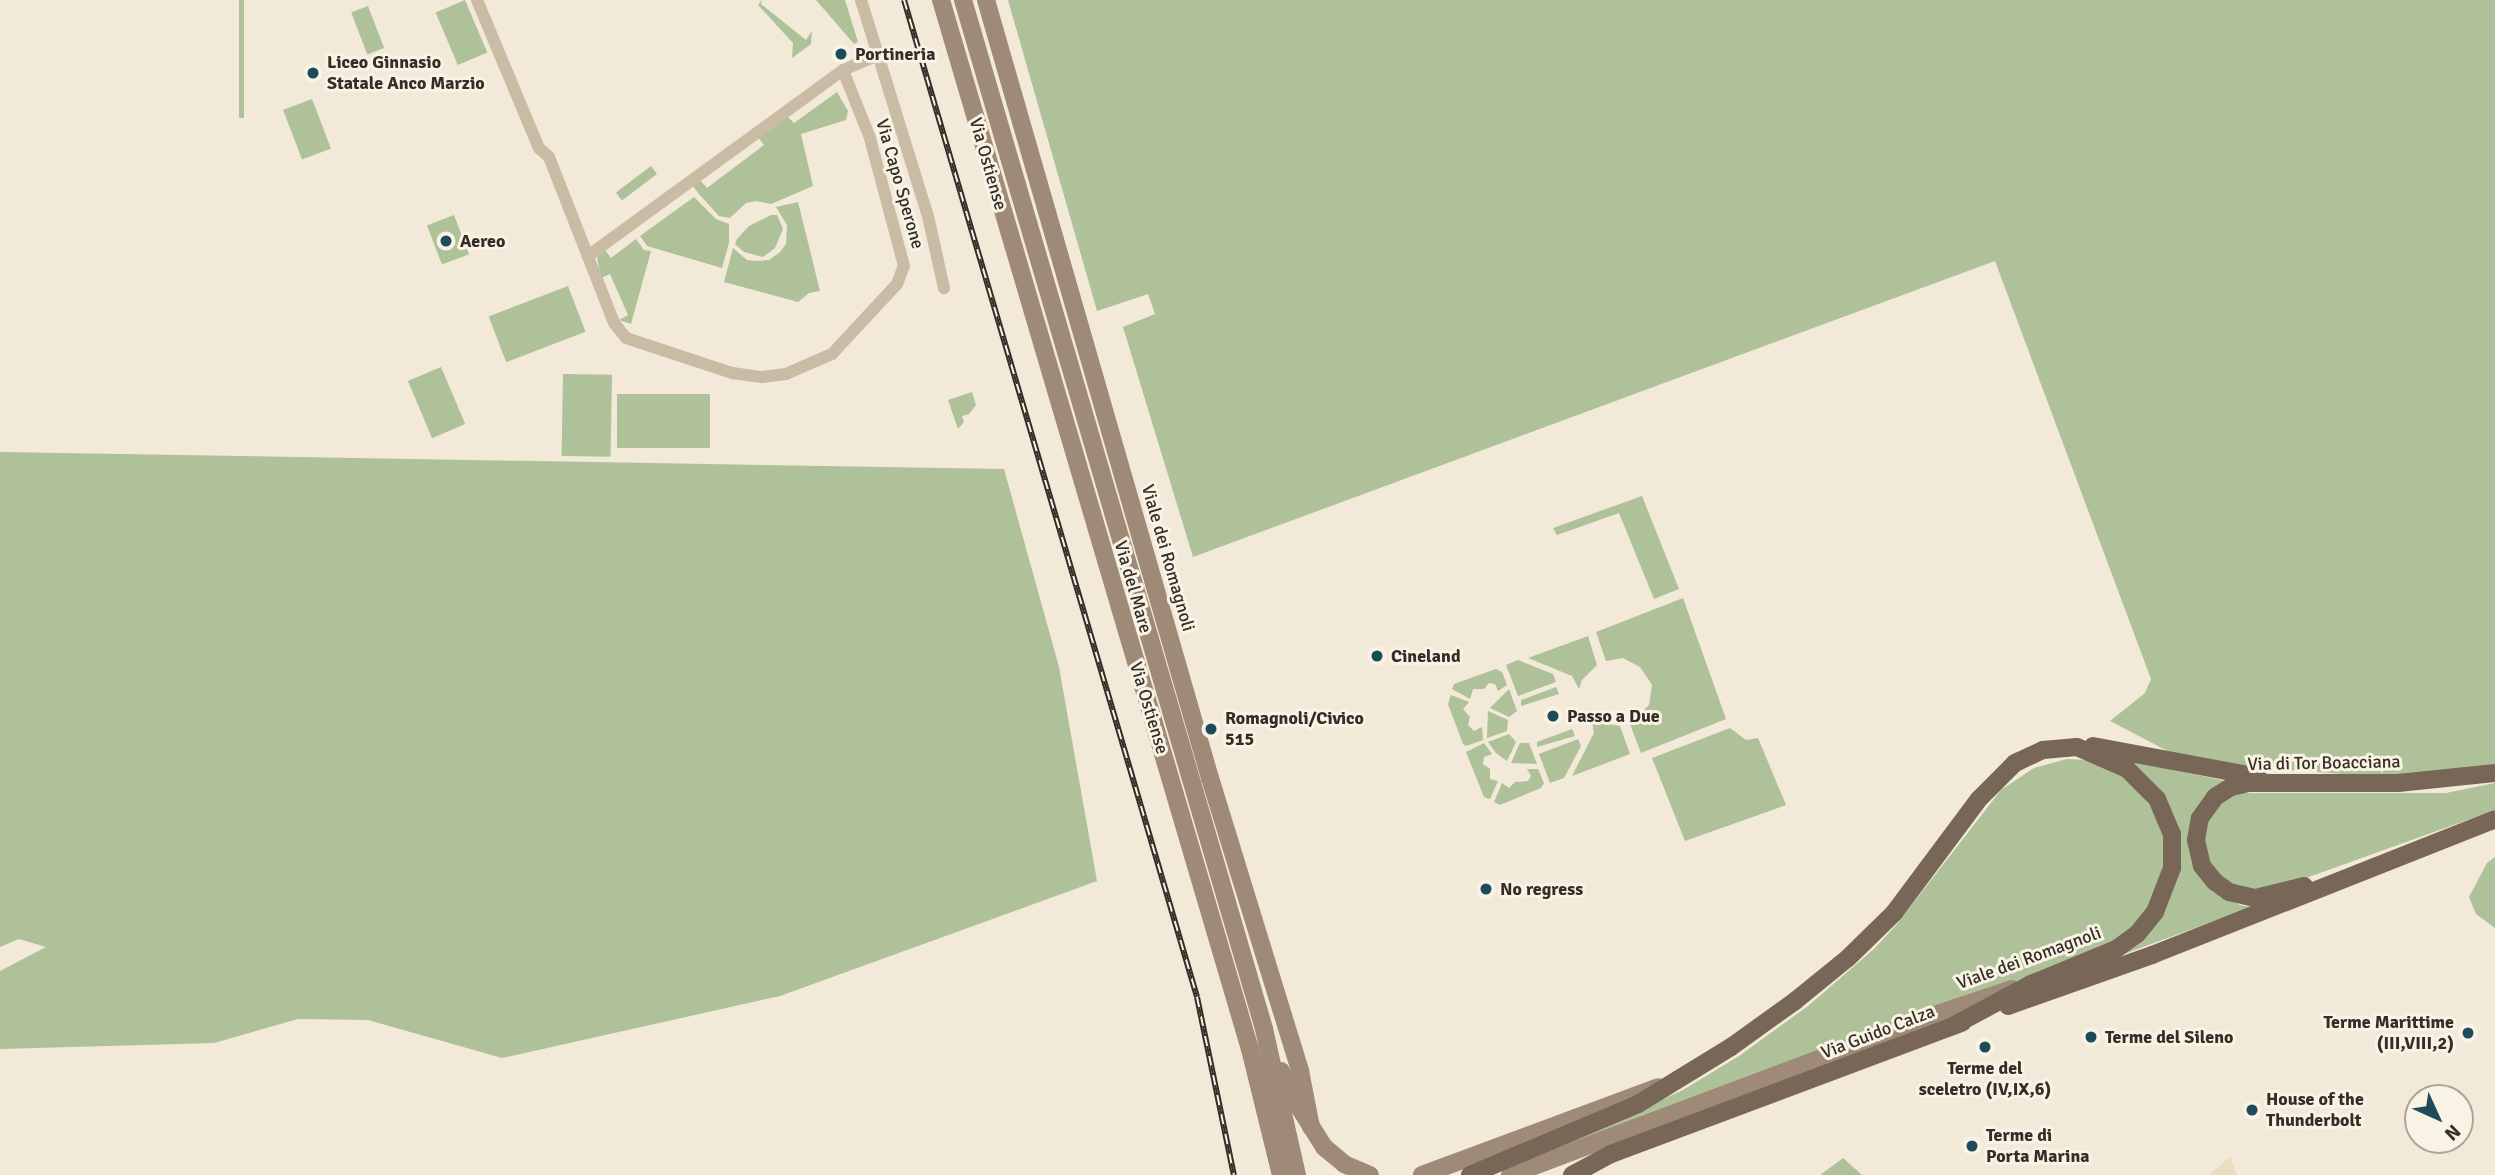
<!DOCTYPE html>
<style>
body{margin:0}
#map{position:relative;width:2495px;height:1175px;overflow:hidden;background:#f2e9d9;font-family:Signika,sans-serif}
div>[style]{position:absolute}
.green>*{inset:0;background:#aec199;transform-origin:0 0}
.plaza>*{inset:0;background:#eaddc0}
.street>*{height:12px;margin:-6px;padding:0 6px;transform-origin:6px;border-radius:6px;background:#cabba5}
.secondary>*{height:18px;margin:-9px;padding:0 9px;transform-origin:9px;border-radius:9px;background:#9e8a76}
.primary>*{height:18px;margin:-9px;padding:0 9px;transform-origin:9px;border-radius:9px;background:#786657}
.rail>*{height:6px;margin-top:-3px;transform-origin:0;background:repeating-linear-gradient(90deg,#f9f3e5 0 10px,#352d26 0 20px);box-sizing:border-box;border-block:2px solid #352d26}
.dots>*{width:19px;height:19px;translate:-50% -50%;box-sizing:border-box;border:4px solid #f9f3e5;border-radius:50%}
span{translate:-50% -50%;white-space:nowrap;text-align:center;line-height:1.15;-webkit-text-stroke:6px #f9f3e5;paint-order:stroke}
.poi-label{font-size:18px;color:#352d26;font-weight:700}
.left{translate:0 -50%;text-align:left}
.right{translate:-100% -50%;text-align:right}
.street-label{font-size:18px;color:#352d26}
.north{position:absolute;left:2404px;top:1084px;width:70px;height:70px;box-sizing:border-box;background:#f9f3e5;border:2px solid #aba499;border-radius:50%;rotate:135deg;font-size:19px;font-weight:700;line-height:28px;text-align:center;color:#352d26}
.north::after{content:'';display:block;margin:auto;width:24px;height:32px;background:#1b4c58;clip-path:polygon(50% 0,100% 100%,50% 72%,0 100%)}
</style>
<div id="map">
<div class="green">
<i style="left:239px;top:0;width:5px;height:118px"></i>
<i style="left:465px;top:0;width:57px;height:32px;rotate:67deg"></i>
<i style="clip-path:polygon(762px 0,761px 4px,806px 40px,812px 31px,811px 44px,792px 58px,793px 43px,758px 5px)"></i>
<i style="clip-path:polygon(816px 0,845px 0,858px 42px,854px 44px)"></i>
<i style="clip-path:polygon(1008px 0,2495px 0,2495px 764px,2447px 772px,2383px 777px,2224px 765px,2179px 757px,2110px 721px,2145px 693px,2151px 679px,1995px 261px,1193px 557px,1123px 327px,1155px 314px,1148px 294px,1097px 311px)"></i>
<i style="left:368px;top:6px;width:45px;height:18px;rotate:69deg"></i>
<i style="clip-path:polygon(837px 92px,848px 111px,846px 120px,801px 134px,813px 186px,771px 204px,756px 201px,746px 203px,730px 218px,719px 216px,698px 193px,693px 186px,700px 180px,707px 188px,764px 145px,758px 137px,787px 116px,794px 123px)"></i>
<i style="left:312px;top:99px;width:53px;height:31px;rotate:69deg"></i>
<i style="left:651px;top:166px;width:10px;height:44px;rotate:53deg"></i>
<i style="clip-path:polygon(694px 197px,716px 219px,729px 224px,729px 243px,722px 268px,647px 246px,640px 236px)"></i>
<i style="clip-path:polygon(798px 202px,820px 291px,809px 293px,798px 302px,724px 282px,733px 248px,747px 260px,756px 261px,769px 260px,780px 252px,786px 244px,787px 225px,776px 207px)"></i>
<i style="left:454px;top:215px;width:42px;height:29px;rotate:69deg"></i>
<i style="clip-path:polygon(771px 215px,777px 215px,783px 229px,775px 248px,763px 257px,744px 252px,735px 244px,737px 239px,749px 226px)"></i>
<i style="clip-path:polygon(636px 239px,644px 250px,651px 251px,631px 324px,619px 320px,628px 315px,610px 274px,601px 278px,597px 257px,605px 250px,611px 258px)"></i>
<i style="left:568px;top:286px;width:49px;height:85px;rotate:69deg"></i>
<i style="left:441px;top:367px;width:62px;height:36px;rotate:67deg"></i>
<i style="left:563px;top:374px;width:49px;height:82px;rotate:1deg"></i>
<i style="clip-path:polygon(972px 392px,976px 405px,969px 414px,962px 416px,964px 422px,958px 429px,948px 400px)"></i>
<i style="left:617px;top:394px;width:93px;height:54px"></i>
<i style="clip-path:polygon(0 452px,1004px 469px,1059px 667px,1097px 881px,780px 996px,502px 1058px,368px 1020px,298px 1019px,214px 1043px,0 1049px,0 971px,46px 947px,19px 939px,0 947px)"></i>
<i style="clip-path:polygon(1642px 496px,1679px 589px,1654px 599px,1619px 513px,1557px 535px,1553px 528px)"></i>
<i style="clip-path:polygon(1683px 598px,1726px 719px,1641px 753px,1630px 724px,1649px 705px,1652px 685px,1640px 667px,1623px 658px,1606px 661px,1596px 632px)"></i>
<i style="clip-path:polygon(1588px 636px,1597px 665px,1582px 680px,1579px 689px,1572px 676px,1528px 658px)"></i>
<i style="clip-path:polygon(1518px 660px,1553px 674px,1556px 682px,1518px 696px,1506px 665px)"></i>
<i style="clip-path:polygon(1496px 669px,1502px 672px,1507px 685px,1498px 691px,1495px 684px,1489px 683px,1484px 689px,1473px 689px,1470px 699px,1452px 689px,1454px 684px)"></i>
<i style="clip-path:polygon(1556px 687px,1559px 694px,1521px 706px,1521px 700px)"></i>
<i style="clip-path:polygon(1509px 689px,1517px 711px,1509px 717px,1490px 708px)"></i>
<i style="clip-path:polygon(1451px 695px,1469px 702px,1463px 709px,1470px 717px,1468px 725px,1474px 731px,1482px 727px,1483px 740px,1466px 746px,1463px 744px,1448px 704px)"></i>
<i style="clip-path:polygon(1488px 711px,1508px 720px,1507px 731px,1487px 738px)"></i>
<i style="clip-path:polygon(1592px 721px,1620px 726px,1630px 754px,1572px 776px,1594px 733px)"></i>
<i style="clip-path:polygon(1730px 728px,1746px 740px,1758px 738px,1786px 805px,1685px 841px,1652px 758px)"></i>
<i style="clip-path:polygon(1572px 729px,1575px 736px,1537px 747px,1537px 742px)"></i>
<i style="clip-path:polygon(1509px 734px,1516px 742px,1507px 761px,1496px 753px,1488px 742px)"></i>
<i style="clip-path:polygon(1578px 739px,1581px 746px,1564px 778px,1550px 783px,1539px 754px)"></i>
<i style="clip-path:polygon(1484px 743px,1492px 754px,1484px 757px,1483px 764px,1490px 769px,1490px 779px,1498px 781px,1490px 799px,1484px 797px,1466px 752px)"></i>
<i style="clip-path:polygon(1520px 743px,1529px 743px,1537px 764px,1511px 763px)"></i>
<i style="clip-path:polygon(2116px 758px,2231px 782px,2210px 796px,2200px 877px,2214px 892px,2240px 905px,2252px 907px,2124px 954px,2157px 921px,2177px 830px)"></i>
<i style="clip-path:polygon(2067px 759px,2087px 760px,2128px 778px,2154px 811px,2165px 838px,2162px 884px,2135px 930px,2106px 948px,1524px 1163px,1683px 1090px,1739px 1056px,1808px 1006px,1874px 949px,1897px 924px,2001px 790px,2034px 768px)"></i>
<i style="clip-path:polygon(1527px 769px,1538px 769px,1544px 783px,1541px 788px,1500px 805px,1494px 802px,1502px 783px,1509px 788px,1515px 782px,1528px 781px,1531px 776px)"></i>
<i style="clip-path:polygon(2495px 783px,2495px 810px,2262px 894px,2234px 892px,2202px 856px,2208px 815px,2221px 800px,2234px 793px,2446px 793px)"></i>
<i style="clip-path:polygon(2495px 857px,2495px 928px,2476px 914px,2469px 897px,2487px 863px)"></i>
<i style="clip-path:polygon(1843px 1158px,1862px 1175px,1820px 1175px)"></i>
</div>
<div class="plaza">
<i style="clip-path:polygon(2230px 1157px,2237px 1175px,2211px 1175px,2210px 1174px)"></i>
</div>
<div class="street">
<i style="left:477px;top:0;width:160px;rotate:67.3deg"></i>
<i style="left:539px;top:148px;width:13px;rotate:42deg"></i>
<i style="left:549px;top:157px;width:178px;rotate:68.6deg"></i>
<i style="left:614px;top:323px;width:19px;rotate:51deg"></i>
<i style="left:626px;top:338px;width:112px;rotate:18.3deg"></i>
<i style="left:732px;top:373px;width:30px;rotate:8deg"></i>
<i style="left:762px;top:377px;width:24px;rotate:-7deg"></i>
<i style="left:786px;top:374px;width:50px;rotate:-23.5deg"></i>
<i style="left:832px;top:354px;width:96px;rotate:-47.1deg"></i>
<i style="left:897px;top:284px;width:19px;rotate:-69deg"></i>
<i style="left:904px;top:266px;width:132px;rotate:-104.9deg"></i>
<i style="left:870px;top:138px;width:73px;rotate:-111.7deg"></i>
<i style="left:843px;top:70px;width:316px;rotate:143.9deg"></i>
<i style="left:861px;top:0;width:226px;rotate:72.8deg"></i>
<i style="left:928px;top:216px;width:74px;rotate:77.5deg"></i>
<i style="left:843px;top:70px;width:38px;rotate:-23deg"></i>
</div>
<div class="secondary">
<i style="left:941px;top:0;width:1094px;rotate:73.59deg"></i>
<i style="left:1250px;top:1049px;width:130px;rotate:76.2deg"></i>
<i style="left:963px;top:0;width:1072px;rotate:73.69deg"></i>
<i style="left:1264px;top:1029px;width:150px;rotate:77.3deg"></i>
<i style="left:986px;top:0;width:810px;rotate:73.94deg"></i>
<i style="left:1210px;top:778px;width:307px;rotate:72.9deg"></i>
<i style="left:1300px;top:1071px;width:57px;rotate:78.9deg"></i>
<i style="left:1281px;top:1071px;width:31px;rotate:65deg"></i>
<i style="left:1294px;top:1099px;width:57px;rotate:58deg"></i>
<i style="left:1324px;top:1147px;width:26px;rotate:40deg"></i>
<i style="left:1344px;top:1164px;width:28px;rotate:23deg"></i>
<i style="left:1422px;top:1175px;width:252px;rotate:-20.4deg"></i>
<i style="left:1510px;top:1175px;width:460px;rotate:-20.6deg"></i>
<i style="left:1940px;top:1013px;width:76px;rotate:-18.4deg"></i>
</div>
<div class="primary">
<i style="left:2093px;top:746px;width:168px;rotate:10.6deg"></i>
<i style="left:2304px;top:886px;width:50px;rotate:166.2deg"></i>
<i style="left:2255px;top:898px;width:27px;rotate:-167deg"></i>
<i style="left:2229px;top:892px;width:17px;rotate:-144deg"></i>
<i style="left:2215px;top:882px;width:21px;rotate:-129deg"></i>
<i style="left:2202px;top:866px;width:27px;rotate:-103deg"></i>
<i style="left:2196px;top:840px;width:22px;rotate:-80deg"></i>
<i style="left:2200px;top:818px;width:26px;rotate:-54deg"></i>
<i style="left:2215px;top:797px;width:19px;rotate:-32deg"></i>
<i style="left:2231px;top:787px;width:17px;rotate:-13deg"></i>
<i style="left:2248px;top:783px;width:150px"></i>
<i style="left:2398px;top:783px;width:98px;rotate:-5.9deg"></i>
<i style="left:2008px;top:1006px;width:153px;rotate:-19.5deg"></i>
<i style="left:2152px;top:955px;width:369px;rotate:-21.6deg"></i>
<i style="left:1470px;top:1175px;width:182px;rotate:-22.9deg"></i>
<i style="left:1638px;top:1104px;width:109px;rotate:-31.5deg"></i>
<i style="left:1731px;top:1047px;width:79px;rotate:-35.7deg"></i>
<i style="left:1795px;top:1001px;width:68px;rotate:-39.1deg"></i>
<i style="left:1848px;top:958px;width:64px;rotate:-44.4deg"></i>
<i style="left:1894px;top:913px;width:142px;rotate:-53.3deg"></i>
<i style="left:1979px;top:799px;width:51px;rotate:-45deg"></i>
<i style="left:2015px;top:763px;width:31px;rotate:-25deg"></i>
<i style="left:2043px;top:750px;width:34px;rotate:-5deg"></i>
<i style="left:2077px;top:747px;width:55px;rotate:23.7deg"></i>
<i style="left:2127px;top:769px;width:42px;rotate:45deg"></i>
<i style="left:2157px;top:799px;width:38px;rotate:67deg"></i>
<i style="left:2172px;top:834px;width:34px;rotate:90deg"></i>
<i style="left:2172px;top:868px;width:47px;rotate:111.1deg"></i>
<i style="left:2155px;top:912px;width:28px;rotate:129deg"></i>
<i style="left:2137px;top:934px;width:26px;rotate:144deg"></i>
<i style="left:2116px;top:949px;width:92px;rotate:157.6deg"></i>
<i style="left:2031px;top:984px;width:89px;rotate:151.7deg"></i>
<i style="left:1572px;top:1175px;width:44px;rotate:-28.3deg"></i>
<i style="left:1611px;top:1154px;width:375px;rotate:-20.5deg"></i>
</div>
<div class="rail">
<i style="left:904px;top:0;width:1039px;rotate:73.62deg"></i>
<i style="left:1197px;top:997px;width:182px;rotate:78.3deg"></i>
</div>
<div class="dots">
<i style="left:841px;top:54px;background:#1b4c58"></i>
<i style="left:313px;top:73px;background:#1b4c58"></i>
<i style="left:446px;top:241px;background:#1b4c58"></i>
<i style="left:1377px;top:656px;background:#1b4c58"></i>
<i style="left:1553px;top:716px;background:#1b4c58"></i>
<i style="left:1211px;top:729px;background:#1b4c58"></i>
<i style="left:1486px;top:889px;background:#1b4c58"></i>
<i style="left:2468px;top:1033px;background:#1b4c58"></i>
<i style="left:2091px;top:1037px;background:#1b4c58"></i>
<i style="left:1985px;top:1047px;background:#1b4c58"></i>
<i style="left:2252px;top:1110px;background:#1b4c58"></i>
<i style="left:1972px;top:1146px;background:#1b4c58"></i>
</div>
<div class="poi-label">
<span class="left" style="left:855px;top:54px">Portineria</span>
<span class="left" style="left:327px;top:73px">Liceo Ginnasio<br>Statale Anco Marzio</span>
<span class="left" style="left:460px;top:241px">Aereo</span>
<span class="left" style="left:1391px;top:656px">Cineland</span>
<span class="left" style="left:1567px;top:716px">Passo a Due</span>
<span class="left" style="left:1225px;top:729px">Romagnoli/Civico<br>515</span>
<span class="left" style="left:1500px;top:889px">No regress</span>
<span class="right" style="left:2454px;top:1033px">Terme Marittime<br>(III,VIII,2)</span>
<span class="left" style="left:2105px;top:1037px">Terme del Sileno</span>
<span style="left:1985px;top:1079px">Terme del<br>sceletro (IV,IX,6)</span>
<span class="left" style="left:2266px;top:1110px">House of the<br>Thunderbolt</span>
<span class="left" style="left:1986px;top:1146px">Terme di<br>Porta Marina</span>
</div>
<div class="street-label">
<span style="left:988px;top:164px;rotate:74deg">Via Ostiense</span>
<span style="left:900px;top:184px;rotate:74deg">Via Capo Sperone</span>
<span style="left:1168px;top:558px;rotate:74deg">Viale dei Romagnoli</span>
<span style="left:1133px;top:587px;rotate:74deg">Via del Mare</span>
<span style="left:1149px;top:708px;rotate:73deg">Via Ostiense</span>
<span style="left:2324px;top:763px;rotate:-1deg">Via di Tor Boacciana</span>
<span style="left:2029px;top:958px;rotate:-20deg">Viale dei Romagnoli</span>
<span style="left:1878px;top:1032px;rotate:-21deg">Via Guido Calza</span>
</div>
<div class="north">N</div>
</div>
